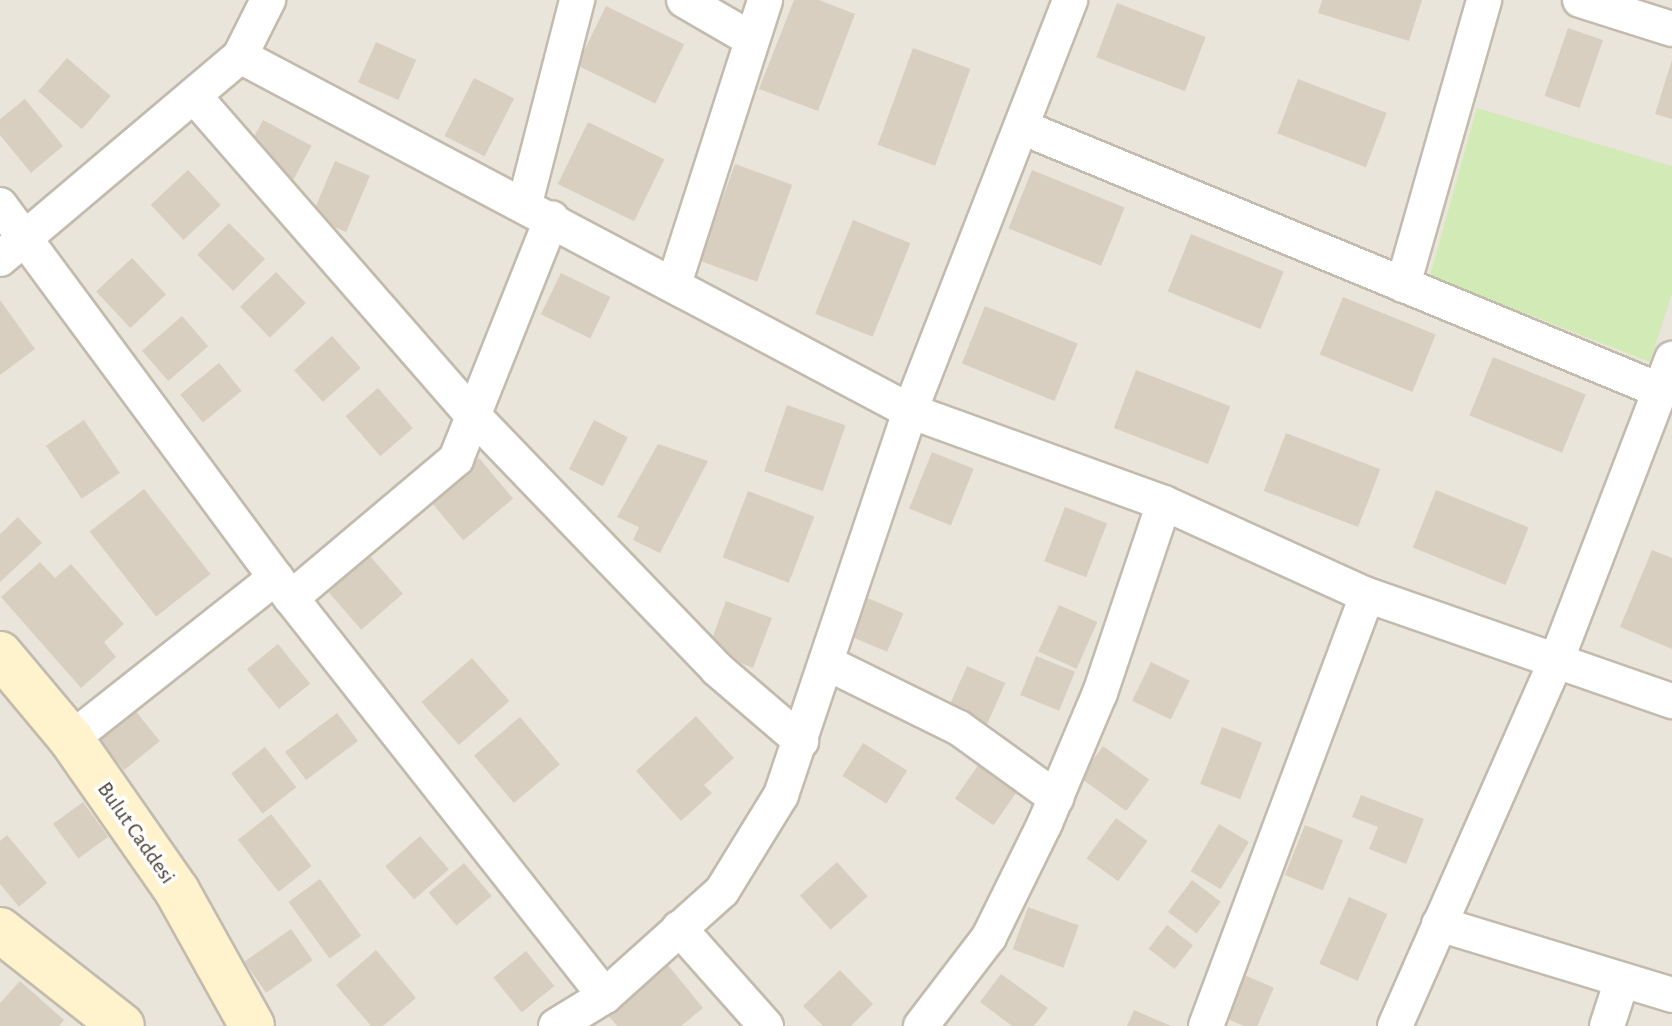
<!DOCTYPE html>
<style>
body{margin:0}
#map{position:relative;width:1672px;height:1026px;overflow:hidden;background:#f6f3ec;font-family:"Alegreya Sans",sans-serif}
div>[style]{position:absolute}
.residential>*{inset:0;background:#eae5da;transform-origin:0 0}
.green>*{inset:0;background:#d2eab5}
.building>*{inset:0;background:#d8cfc1;transform-origin:0 0}
.roads{filter:drop-shadow(2px 0 #c2bbae) drop-shadow(-2px 0 #c2bbae) drop-shadow(0 2px #c2bbae) drop-shadow(0 -2px #c2bbae)}
.street>*{height:34px;margin:-17px;padding:0 17px;transform-origin:17px;border-radius:17px;background:#fff}
.secondary>*{height:44px;margin:-22px;padding:0 22px;transform-origin:22px;border-radius:22px;background:#fff3cd}
span{translate:-50% -50%;white-space:nowrap;text-align:center;line-height:1.15;-webkit-text-stroke:7px #fff;paint-order:stroke}
.street-label{font-size:22px;color:#4b4439}
</style>
<div id="map">
<div class="residential">
<i style="left:0;top:0;width:1672px;height:1026px"></i>
</div>
<div class="green">
<i style="clip-path:polygon(1477px 108px,1672px 166px,1672px 294px,1650px 362px,1430px 276px)"></i>
</div>
<div class="building">
<i style="clip-path:polygon(794px 0,819px 0,855px 14px,818px 111px,759px 89px)"></i>
<i style="clip-path:polygon(1322px 0,1422px 0,1409px 41px,1318px 13px)"></i>
<i style="left:1117px;top:3px;width:95px;height:58px;rotate:21deg"></i>
<i style="left:606px;top:6px;width:87px;height:66px;rotate:26deg"></i>
<i style="left:1568px;top:28px;width:37px;height:72px;rotate:19deg"></i>
<i style="left:376px;top:42px;width:44px;height:44px;rotate:24deg"></i>
<i style="left:913px;top:48px;width:61px;height:103px;rotate:20deg"></i>
<i style="left:67px;top:58px;width:58px;height:44px;rotate:41deg"></i>
<i style="clip-path:polygon(1672px 60px,1672px 119px,1655px 114px)"></i>
<i style="left:474px;top:78px;width:45px;height:65px;rotate:27deg"></i>
<i style="left:1298px;top:79px;width:95px;height:58px;rotate:21deg"></i>
<i style="clip-path:polygon(25px 99px,63px 146px,31px 173px,0 135px,0 119px)"></i>
<i style="left:263px;top:120px;width:55px;height:38px;rotate:28deg"></i>
<i style="left:588px;top:122px;width:85px;height:69px;rotate:26deg"></i>
<i style="left:335px;top:161px;width:38px;height:61px;rotate:23deg"></i>
<i style="left:735px;top:164px;width:61px;height:103px;rotate:20deg"></i>
<i style="left:188px;top:170px;width:48px;height:51px;rotate:47deg"></i>
<i style="left:1032px;top:170px;width:100px;height:63px;rotate:22deg"></i>
<i style="left:853px;top:220px;width:62px;height:101px;rotate:22deg"></i>
<i style="left:229px;top:223px;width:51px;height:45px;rotate:45deg"></i>
<i style="left:1191px;top:234px;width:100px;height:62px;rotate:22deg"></i>
<i style="left:132px;top:258px;width:50px;height:49px;rotate:47deg"></i>
<i style="left:276px;top:272px;width:43px;height:50px;rotate:46deg"></i>
<i style="left:561px;top:273px;width:55px;height:46px;rotate:26deg"></i>
<i style="left:1343px;top:297px;width:100px;height:62px;rotate:22deg"></i>
<i style="clip-path:polygon(0 300px,35px 349px,0 375px)"></i>
<i style="left:985px;top:306px;width:100px;height:62px;rotate:22deg"></i>
<i style="left:182px;top:316px;width:40px;height:53px;rotate:49deg"></i>
<i style="left:332px;top:336px;width:43px;height:51px;rotate:48deg"></i>
<i style="left:1493px;top:357px;width:100px;height:63px;rotate:22deg"></i>
<i style="left:219px;top:363px;width:36px;height:50px;rotate:51deg"></i>
<i style="left:1136px;top:370px;width:101px;height:62px;rotate:21deg"></i>
<i style="left:378px;top:388px;width:53px;height:43px;rotate:49deg"></i>
<i style="left:787px;top:405px;width:62px;height:70px;rotate:19deg"></i>
<i style="left:84px;top:420px;width:64px;height:46px;rotate:56deg"></i>
<i style="left:594px;top:420px;width:38px;height:55px;rotate:27deg"></i>
<i style="left:1286px;top:433px;width:101px;height:62px;rotate:21deg"></i>
<i style="clip-path:polygon(658px 444px,708px 461px,660px 553px,633px 540px,639px 527px,617px 517px)"></i>
<i style="left:932px;top:452px;width:45px;height:61px;rotate:22deg"></i>
<i style="left:479px;top:458px;width:53px;height:65px;rotate:50deg"></i>
<i style="left:144px;top:489px;width:108px;height:69px;rotate:52deg"></i>
<i style="left:1436px;top:490px;width:100px;height:62px;rotate:22deg"></i>
<i style="left:748px;top:491px;width:71px;height:71px;rotate:21deg"></i>
<i style="left:1065px;top:507px;width:45px;height:58px;rotate:21deg"></i>
<i style="clip-path:polygon(18px 517px,42px 543px,0 582px,0 534px)"></i>
<i style="clip-path:polygon(1652px 550px,1672px 558px,1672px 649px,1620px 627px)"></i>
<i style="left:370px;top:556px;width:50px;height:55px;rotate:49deg"></i>
<i style="clip-path:polygon(40px 562px,55px 578px,71px 564px,124px 624px,104px 642px,116px 657px,81px 688px,1px 597px)"></i>
<i style="left:863px;top:596px;width:44px;height:42px;rotate:23deg"></i>
<i style="clip-path:polygon(726px 601px,772px 618px,753px 668px,718px 654px,710px 644px)"></i>
<i style="left:1059px;top:605px;width:42px;height:51px;rotate:24deg"></i>
<i style="left:278px;top:644px;width:51px;height:40px;rotate:51deg"></i>
<i style="left:1036px;top:656px;width:42px;height:42px;rotate:22deg"></i>
<i style="left:472px;top:658px;width:57px;height:67px;rotate:49deg"></i>
<i style="left:1151px;top:662px;width:43px;height:43px;rotate:26deg"></i>
<i style="left:967px;top:666px;width:42px;height:48px;rotate:24deg"></i>
<i style="left:129px;top:703px;width:49px;height:46px;rotate:51deg"></i>
<i style="left:337px;top:713px;width:35px;height:65px;rotate:53deg"></i>
<i style="clip-path:polygon(696px 716px,734px 758px,704px 785px,712px 793px,681px 821px,636px 771px)"></i>
<i style="left:520px;top:717px;width:62px;height:60px;rotate:50deg"></i>
<i style="left:1222px;top:727px;width:43px;height:61px;rotate:21deg"></i>
<i style="left:863px;top:743px;width:52px;height:39px;rotate:32deg"></i>
<i style="left:1103px;top:746px;width:57px;height:39px;rotate:36deg"></i>
<i style="left:265px;top:747px;width:51px;height:43px;rotate:52deg"></i>
<i style="left:979px;top:764px;width:47px;height:42px;rotate:35deg"></i>
<i style="clip-path:polygon(1361px 795px,1424px 819px,1406px 864px,1369px 849px,1378px 827px,1352px 817px)"></i>
<i style="left:83px;top:802px;width:43px;height:37px;rotate:54deg"></i>
<i style="left:271px;top:814px;width:66px;height:42px;rotate:52deg"></i>
<i style="left:1116px;top:818px;width:39px;height:50px;rotate:36deg"></i>
<i style="left:1219px;top:824px;width:35px;height:55px;rotate:31deg"></i>
<i style="left:1305px;top:825px;width:41px;height:54px;rotate:22deg"></i>
<i style="clip-path:polygon(7px 835px,47px 883px,19px 907px,0 884px,0 841px)"></i>
<i style="left:420px;top:836px;width:44px;height:46px;rotate:49deg"></i>
<i style="left:837px;top:862px;width:46px;height:50px;rotate:48deg"></i>
<i style="left:464px;top:863px;width:43px;height:46px;rotate:50deg"></i>
<i style="left:320px;top:879px;width:70px;height:39px;rotate:54deg"></i>
<i style="left:1192px;top:880px;width:36px;height:40px;rotate:37deg"></i>
<i style="left:1349px;top:897px;width:42px;height:73px;rotate:24deg"></i>
<i style="left:1028px;top:907px;width:54px;height:45px;rotate:20deg"></i>
<i style="left:1167px;top:925px;width:33px;height:30px;rotate:38deg"></i>
<i style="left:291px;top:929px;width:38px;height:57px;rotate:55deg"></i>
<i style="clip-path:polygon(376px 950px,416px 998px,383px 1026px,371px 1026px,336px 985px)"></i>
<i style="left:526px;top:951px;width:45px;height:42px;rotate:51deg"></i>
<i style="clip-path:polygon(668px 965px,703px 1008px,681px 1026px,617px 1026px,607px 1014px)"></i>
<i style="clip-path:polygon(840px 970px,873px 1004px,851px 1026px,823px 1026px,803px 1006px)"></i>
<i style="left:1237px;top:972px;width:40px;height:47px;rotate:23deg"></i>
<i style="clip-path:polygon(1001px 974px,1048px 1008px,1034px 1026px,1012px 1026px,980px 1002px)"></i>
<i style="clip-path:polygon(20px 981px,64px 1020px,59px 1026px,0 1026px,0 1003px)"></i>
<i style="clip-path:polygon(1134px 1010px,1171px 1026px,1127px 1026px)"></i>
</div>
<div class="roads">
<div class="street">
<i style="left:684px;top:0;width:78px;rotate:30.2deg"></i>
<i style="left:1580px;top:0;width:96px;rotate:17.5deg"></i>
<i style="left:240px;top:56px;width:758px;rotate:27.92deg"></i>
<i style="left:910px;top:411px;width:270px;rotate:19.9deg"></i>
<i style="left:1164px;top:503px;width:223px;rotate:24.4deg"></i>
<i style="left:1367px;top:595px;width:323px;rotate:19.2deg"></i>
<i style="left:194px;top:96px;width:420px;rotate:48.9deg"></i>
<i style="left:470px;top:412px;width:356px;rotate:46.1deg"></i>
<i style="left:717px;top:669px;width:111px;rotate:40.6deg"></i>
<i style="left:1024px;top:128px;width:689px;rotate:22.43deg"></i>
<i style="left:525px;top:203px;width:210px;rotate:-75.6deg"></i>
<i style="left:0;top:205px;width:489px;rotate:53.5deg"></i>
<i style="left:291px;top:598px;width:507px;rotate:51.73deg"></i>
<i style="left:0;top:259px;width:314px;rotate:-40.2deg"></i>
<i style="left:240px;top:56px;width:63px;rotate:-63.4deg"></i>
<i style="left:674px;top:284px;width:298px;rotate:-72.2deg"></i>
<i style="left:1403px;top:285px;width:296px;rotate:-74.1deg"></i>
<i style="left:291px;top:598px;width:216px;rotate:-40.1deg"></i>
<i style="left:456px;top:459px;width:259px;rotate:-68.3deg"></i>
<i style="left:827px;top:663px;width:147px;rotate:26.2deg"></i>
<i style="left:959px;top:728px;width:120px;rotate:35.8deg"></i>
<i style="left:71px;top:739px;width:261px;rotate:-38.3deg"></i>
<i style="left:1439px;top:924px;width:244px;rotate:16.9deg"></i>
<i style="left:679px;top:928px;width:131px;rotate:48.4deg"></i>
<i style="left:556px;top:1026px;width:57px;rotate:-31.5deg"></i>
<i style="left:605px;top:996px;width:157px;rotate:-41.9deg"></i>
<i style="left:722px;top:891px;width:113px;rotate:-58.4deg"></i>
<i style="left:781px;top:795px;width:405px;rotate:-71.4deg"></i>
<i style="left:910px;top:411px;width:441px;rotate:-68.7deg"></i>
<i style="left:921px;top:1026px;width:112px;rotate:-52.6deg"></i>
<i style="left:989px;top:937px;width:127px;rotate:-63.8deg"></i>
<i style="left:1045px;top:823px;width:141px;rotate:-67.1deg"></i>
<i style="left:1100px;top:693px;width:200px;rotate:-71.4deg"></i>
<i style="left:1206px;top:1026px;width:460px;rotate:-69.5deg"></i>
<i style="left:1395px;top:1026px;width:396px;rotate:-66.2deg"></i>
<i style="left:1555px;top:664px;width:327px;rotate:-69deg"></i>
<i style="left:1607px;top:1026px;width:48px;rotate:-71.9deg"></i>
</div>
<div class="secondary">
<i style="left:0;top:654px;width:111px;rotate:50.1deg"></i>
<i style="left:71px;top:739px;width:185px;rotate:55.1deg"></i>
<i style="left:177px;top:891px;width:154px;rotate:60.9deg"></i>
<i style="left:0;top:930px;width:155px;rotate:38.2deg"></i>
</div>
</div>
<div class="street-label">
<span style="left:136px;top:833px;rotate:55deg">Bulut Caddesi</span>
</div>
</div>
